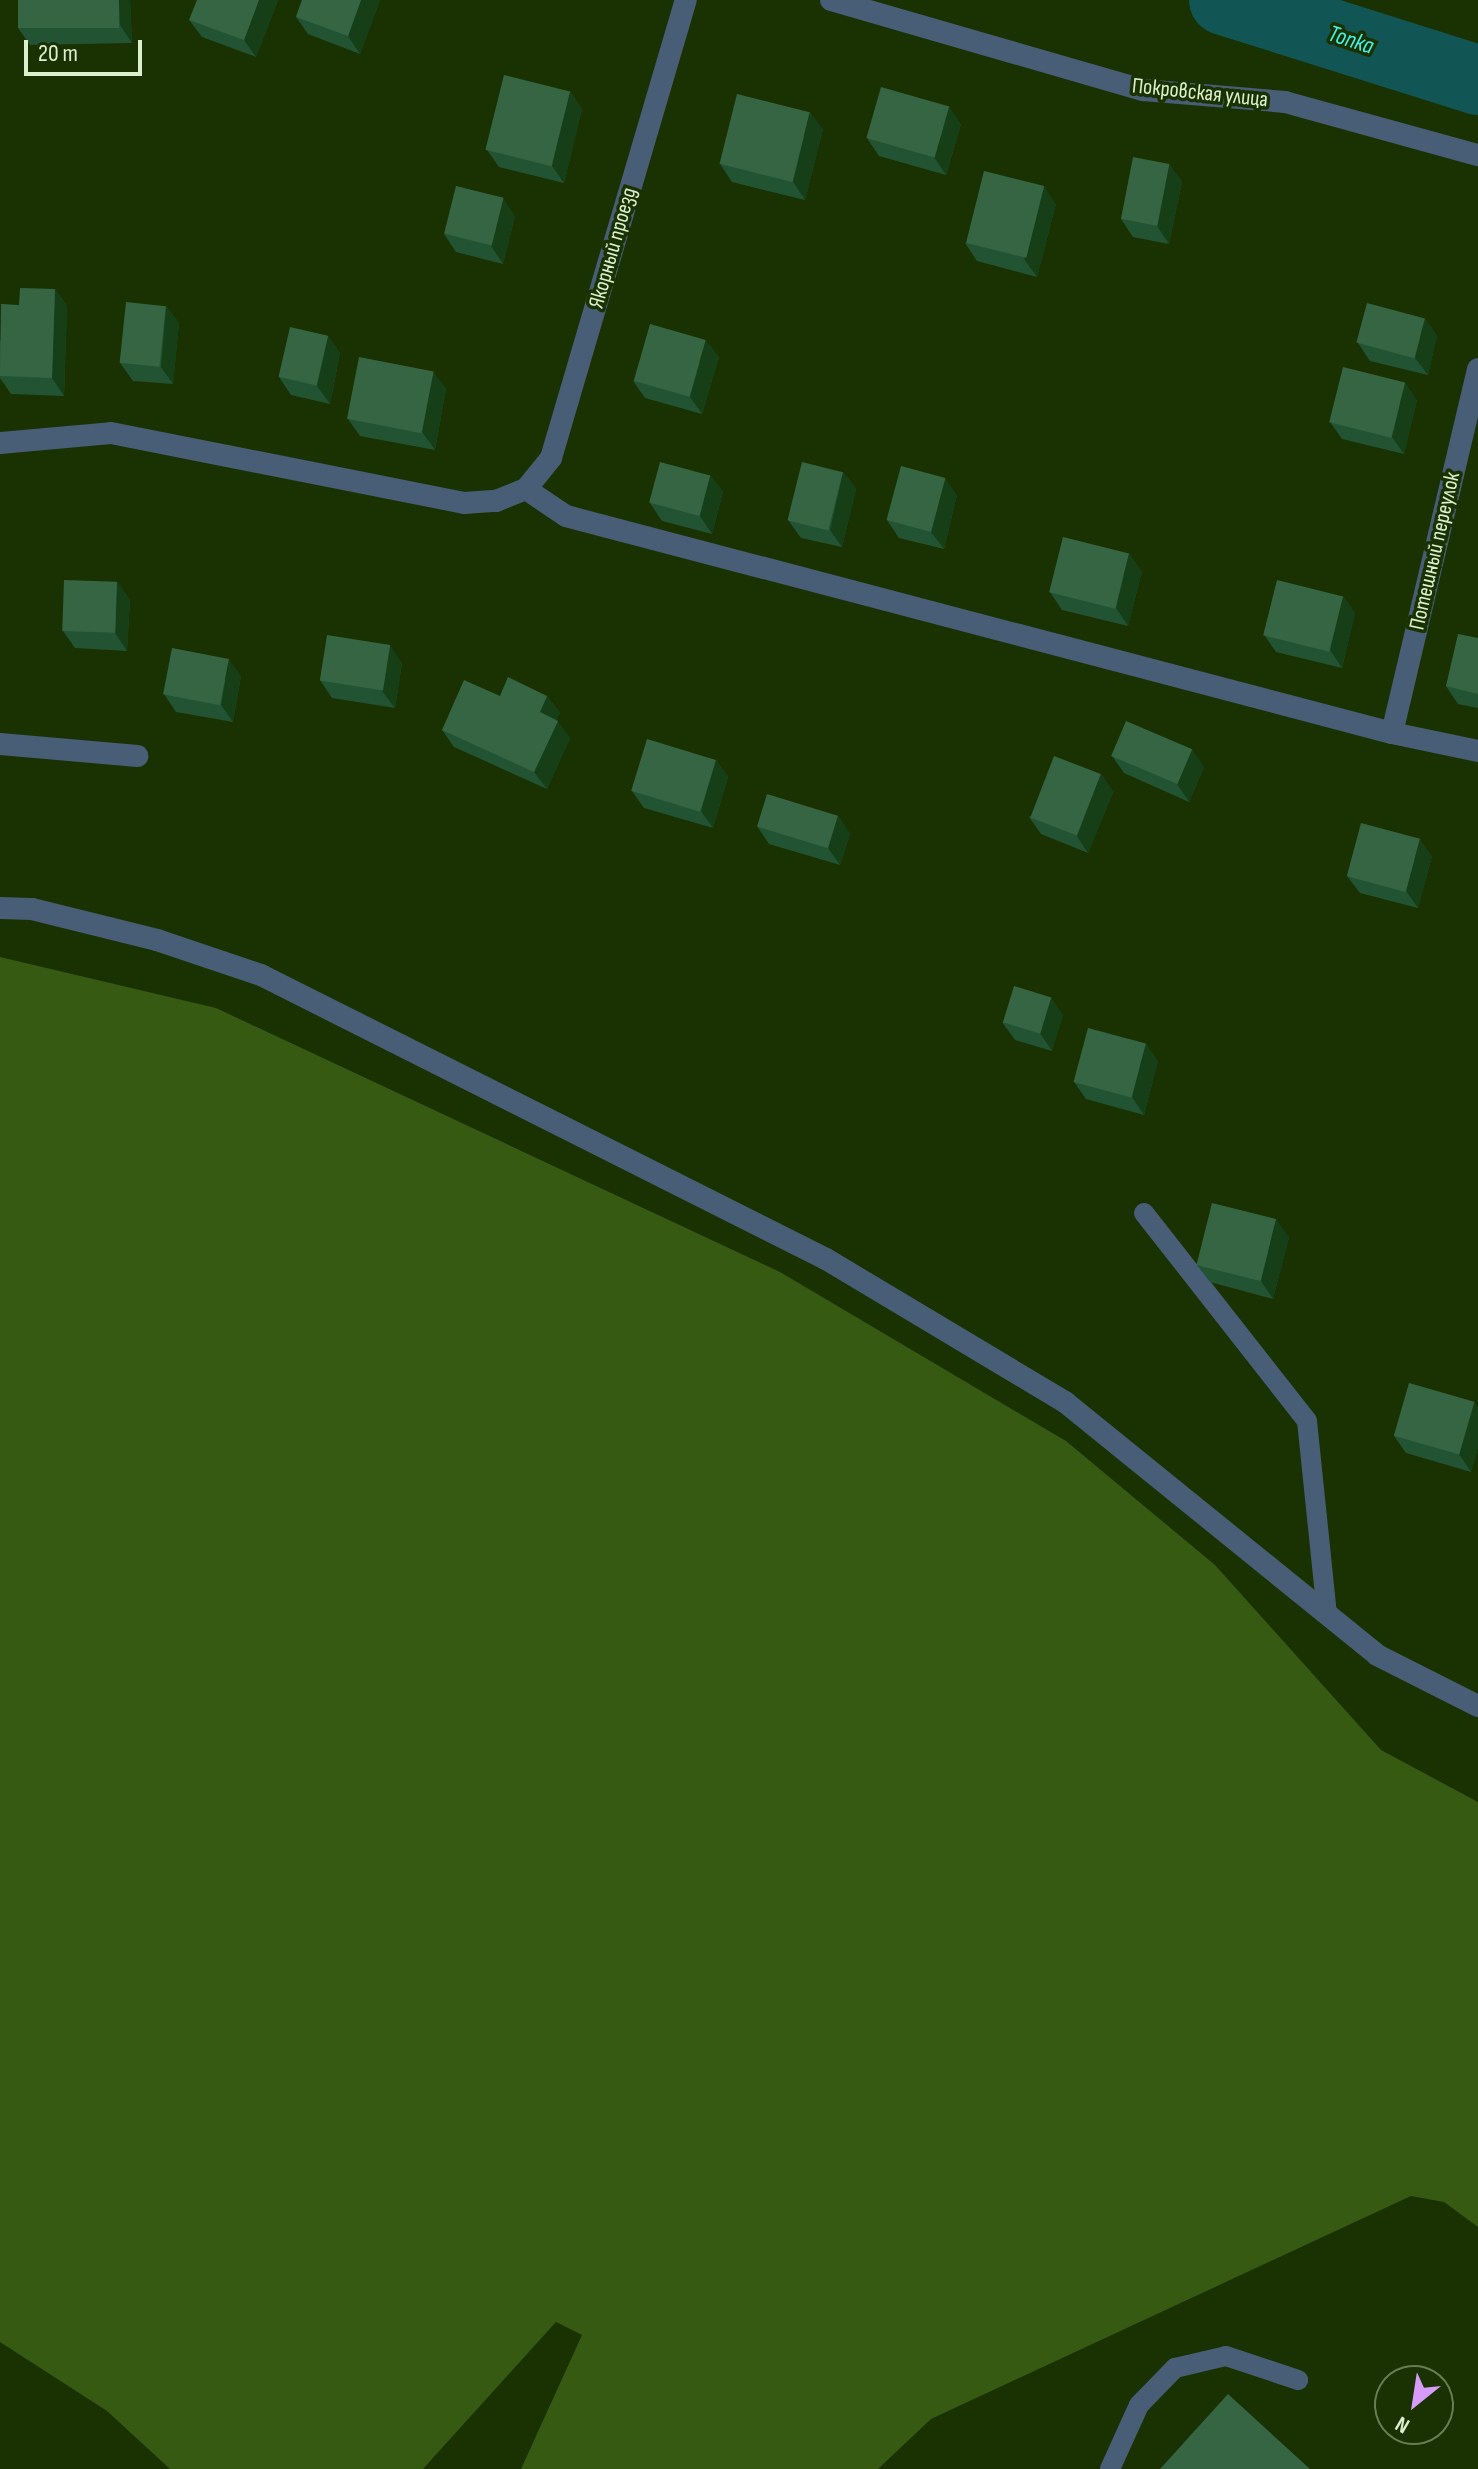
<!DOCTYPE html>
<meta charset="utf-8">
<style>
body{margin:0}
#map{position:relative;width:1478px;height:2469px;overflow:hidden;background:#1a3101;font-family:"Sofia Sans Condensed",sans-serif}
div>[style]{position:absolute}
.forest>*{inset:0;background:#365a11}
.river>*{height:70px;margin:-35px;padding:0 35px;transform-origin:35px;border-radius:35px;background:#115654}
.service>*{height:20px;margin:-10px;padding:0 10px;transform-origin:10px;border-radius:10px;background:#485d76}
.minor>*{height:22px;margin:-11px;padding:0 11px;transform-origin:11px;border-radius:11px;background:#485d76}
.wall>*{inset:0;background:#225434}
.shaded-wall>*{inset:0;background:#163f18}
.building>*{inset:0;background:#366544;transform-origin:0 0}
span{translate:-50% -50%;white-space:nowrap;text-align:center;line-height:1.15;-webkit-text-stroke:7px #1a3101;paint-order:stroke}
.street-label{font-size:22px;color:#dcf0cf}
.water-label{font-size:24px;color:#41f2ee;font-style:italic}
.north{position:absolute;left:1374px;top:2365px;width:80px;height:80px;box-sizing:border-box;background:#1a3101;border:2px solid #687d53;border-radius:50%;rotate:210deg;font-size:22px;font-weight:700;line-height:32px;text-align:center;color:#dcf0cf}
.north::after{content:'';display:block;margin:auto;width:28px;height:36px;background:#d79bf9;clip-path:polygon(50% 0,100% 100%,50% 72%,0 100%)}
.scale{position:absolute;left:24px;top:40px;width:118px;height:36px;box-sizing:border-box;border:4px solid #dcf0cf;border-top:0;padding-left:10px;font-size:24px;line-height:28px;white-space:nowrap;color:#dcf0cf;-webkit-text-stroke:6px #1a3101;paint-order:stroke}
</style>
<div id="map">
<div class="forest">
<i style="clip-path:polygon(0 957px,216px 1008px,780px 1272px,1066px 1441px,1215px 1565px,1381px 1750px,1478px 1802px,1478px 2227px,1444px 2202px,1411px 2196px,931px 2419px,878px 2469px,521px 2469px,582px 2335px,556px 2322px,423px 2469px,170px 2469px,107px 2411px,0 2342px)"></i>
</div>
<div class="river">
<i style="left:1224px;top:0;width:266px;rotate:17.5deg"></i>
</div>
<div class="service">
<i style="left:1144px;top:1213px;width:264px;rotate:51.9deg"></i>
<i style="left:1307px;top:1421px;width:194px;rotate:84.1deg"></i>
<i style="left:1110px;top:2469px;width:70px;rotate:-65.6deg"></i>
<i style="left:1139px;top:2405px;width:52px;rotate:-45.8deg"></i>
<i style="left:1175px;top:2368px;width:52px;rotate:-13.2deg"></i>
<i style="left:1226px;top:2356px;width:76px;rotate:18.4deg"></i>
</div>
<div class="minor">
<i style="left:831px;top:0;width:325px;rotate:16.1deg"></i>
<i style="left:1143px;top:90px;width:143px;rotate:4.8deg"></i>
<i style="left:1285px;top:102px;width:200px;rotate:15.4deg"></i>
<i style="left:0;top:443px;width:111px;rotate:-5.1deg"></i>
<i style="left:111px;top:433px;width:360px;rotate:11.2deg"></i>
<i style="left:464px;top:503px;width:32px;rotate:-4deg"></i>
<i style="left:496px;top:501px;width:32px;rotate:-22deg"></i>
<i style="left:526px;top:489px;width:40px;rotate:-51deg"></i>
<i style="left:551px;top:458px;width:477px;rotate:-73.6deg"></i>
<i style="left:526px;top:489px;width:48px;rotate:34deg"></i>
<i style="left:566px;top:516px;width:854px;rotate:14.72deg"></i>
<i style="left:1392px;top:733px;width:88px;rotate:11.8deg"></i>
<i style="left:1392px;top:733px;width:374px;rotate:-76.7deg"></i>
<i style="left:0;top:744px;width:138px;rotate:5deg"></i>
<i style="left:0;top:908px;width:32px;rotate:2deg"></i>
<i style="left:32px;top:909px;width:129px;rotate:13.9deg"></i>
<i style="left:157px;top:940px;width:110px;rotate:18.6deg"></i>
<i style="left:261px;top:975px;width:632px;rotate:26.69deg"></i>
<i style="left:826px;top:1259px;width:279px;rotate:30.9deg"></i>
<i style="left:1065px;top:1402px;width:402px;rotate:39deg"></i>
<i style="left:1377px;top:1655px;width:113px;rotate:26.8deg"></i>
</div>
<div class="wall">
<i style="clip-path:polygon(130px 0,132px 43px,30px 45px,18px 28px)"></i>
<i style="clip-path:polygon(278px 0,256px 57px,202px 37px,189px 20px)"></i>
<i style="clip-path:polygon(302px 0,380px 0,360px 54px,308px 34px,296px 17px)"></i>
<i style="clip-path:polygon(570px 91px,582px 109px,564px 183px,499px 167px,487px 150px)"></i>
<i style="clip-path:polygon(961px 124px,946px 175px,879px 156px,867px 138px)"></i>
<i style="clip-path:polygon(823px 129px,805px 200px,732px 182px,720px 164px)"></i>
<i style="clip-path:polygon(1169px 164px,1182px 182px,1169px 244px,1133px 237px,1121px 219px)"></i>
<i style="clip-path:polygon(1056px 204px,1037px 277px,977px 261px,965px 243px)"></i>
<i style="clip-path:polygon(515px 216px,503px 264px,456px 252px,444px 234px)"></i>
<i style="clip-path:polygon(55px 289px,67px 306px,64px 396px,11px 394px,0 378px,0 341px)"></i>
<i style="clip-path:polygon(166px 306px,179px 323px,173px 384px,133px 381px,120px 363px)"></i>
<i style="clip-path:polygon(1437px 335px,1428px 375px,1370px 361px,1358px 343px)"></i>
<i style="clip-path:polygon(328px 336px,340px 353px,330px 404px,291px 395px,279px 377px)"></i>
<i style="clip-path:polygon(719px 357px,702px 414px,645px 398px,633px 381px)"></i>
<i style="clip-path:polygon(433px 372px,446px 389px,435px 450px,360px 436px,348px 419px)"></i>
<i style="clip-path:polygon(1417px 400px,1404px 454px,1342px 439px,1330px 422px)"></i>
<i style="clip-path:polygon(843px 472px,856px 489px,842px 547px,801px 538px,788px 520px)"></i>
<i style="clip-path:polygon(710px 475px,723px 492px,712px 534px,662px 521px,650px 503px)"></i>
<i style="clip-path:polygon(957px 495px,944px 549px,899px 538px,887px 520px)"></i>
<i style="clip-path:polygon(1142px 571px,1128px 626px,1062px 610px,1050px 592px)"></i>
<i style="clip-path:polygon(117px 582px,130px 600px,127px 651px,75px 648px,63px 631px)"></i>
<i style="clip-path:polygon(1343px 596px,1355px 613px,1342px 668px,1276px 652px,1264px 635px)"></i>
<i style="clip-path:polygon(1478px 638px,1478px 708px,1458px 704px,1446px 686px)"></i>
<i style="clip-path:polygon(402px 663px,395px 708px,332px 698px,320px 680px)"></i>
<i style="clip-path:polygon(241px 676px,233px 722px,176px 712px,164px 694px)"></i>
<i style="clip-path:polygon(500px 696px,547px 696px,560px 713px,556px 720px,570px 738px,547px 789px,454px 747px,442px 730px)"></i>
<i style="clip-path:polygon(1112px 756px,1204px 767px,1189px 802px,1124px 773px)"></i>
<i style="clip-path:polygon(716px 760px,728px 777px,713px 828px,644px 808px,632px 791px)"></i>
<i style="clip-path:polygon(1101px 774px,1113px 792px,1088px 853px,1041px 834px,1029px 817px)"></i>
<i style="clip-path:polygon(838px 816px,850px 834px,840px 865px,769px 844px,757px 826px)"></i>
<i style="clip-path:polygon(1432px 856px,1418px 908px,1360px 893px,1347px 876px)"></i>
<i style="clip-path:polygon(1063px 1015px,1052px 1051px,1015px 1040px,1002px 1022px)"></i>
<i style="clip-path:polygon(1158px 1061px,1144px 1115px,1086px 1099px,1074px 1082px)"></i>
<i style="clip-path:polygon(1289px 1237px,1273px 1299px,1210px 1282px,1197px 1265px)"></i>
<i style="clip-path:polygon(1474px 1402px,1478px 1408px,1478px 1447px,1471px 1472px,1406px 1453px,1394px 1436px)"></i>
</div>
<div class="shaded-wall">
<i style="clip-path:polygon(119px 0,130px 0,132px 43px,120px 25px)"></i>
<i style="clip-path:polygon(259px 0,278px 0,256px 57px,244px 40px)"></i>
<i style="clip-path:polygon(361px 0,380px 0,360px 54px,348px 36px)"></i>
<i style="clip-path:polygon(570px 91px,582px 109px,564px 183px,552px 166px)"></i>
<i style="clip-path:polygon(949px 106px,961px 124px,946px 175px,934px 157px)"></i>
<i style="clip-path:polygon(810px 112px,823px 129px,805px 200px,793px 182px)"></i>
<i style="clip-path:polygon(1169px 164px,1182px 182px,1169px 244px,1157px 226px)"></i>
<i style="clip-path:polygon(1044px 186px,1056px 204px,1037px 277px,1024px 259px)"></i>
<i style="clip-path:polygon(503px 198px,515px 216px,503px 264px,491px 246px)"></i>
<i style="clip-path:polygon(55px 289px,67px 306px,64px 396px,52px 378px)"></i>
<i style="clip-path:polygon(166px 306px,179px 323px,173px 384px,161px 367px)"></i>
<i style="clip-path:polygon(1425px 318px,1437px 335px,1428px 375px,1415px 358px)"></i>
<i style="clip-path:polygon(328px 336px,340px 353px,330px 404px,317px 386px)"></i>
<i style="clip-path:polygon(706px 340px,719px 357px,702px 414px,690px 397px)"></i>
<i style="clip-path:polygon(433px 372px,446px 389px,435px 450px,422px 432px)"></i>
<i style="clip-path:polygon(1405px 382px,1417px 400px,1404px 454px,1392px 437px)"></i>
<i style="clip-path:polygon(843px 472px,856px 489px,842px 547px,830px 530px)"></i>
<i style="clip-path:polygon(710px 475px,723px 492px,712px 534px,700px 516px)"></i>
<i style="clip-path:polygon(945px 478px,957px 495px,944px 549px,931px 532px)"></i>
<i style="clip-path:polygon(1129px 553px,1142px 571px,1128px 626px,1116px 608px)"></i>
<i style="clip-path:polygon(117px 582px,130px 600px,127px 651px,115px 633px)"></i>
<i style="clip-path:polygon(1343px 596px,1355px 613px,1342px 668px,1330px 650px)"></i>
<i style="clip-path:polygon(390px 645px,402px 663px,395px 708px,382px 691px)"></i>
<i style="clip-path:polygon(229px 659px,241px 676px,233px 722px,221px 705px)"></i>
<i style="clip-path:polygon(547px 696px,560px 713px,552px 730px,540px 712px)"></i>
<i style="clip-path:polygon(558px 721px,570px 738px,547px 789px,534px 772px)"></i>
<i style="clip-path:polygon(1192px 749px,1204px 767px,1189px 802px,1177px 784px)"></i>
<i style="clip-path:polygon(716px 760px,728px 777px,713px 828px,701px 811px)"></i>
<i style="clip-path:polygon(1101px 774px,1113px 792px,1088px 853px,1076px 835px)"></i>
<i style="clip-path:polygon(838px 816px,850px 834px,840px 865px,828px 848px)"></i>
<i style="clip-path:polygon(1420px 839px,1432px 856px,1418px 908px,1406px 891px)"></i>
<i style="clip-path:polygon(1051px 997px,1063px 1015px,1052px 1051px,1040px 1033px)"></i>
<i style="clip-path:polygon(1146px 1043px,1158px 1061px,1144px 1115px,1132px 1097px)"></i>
<i style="clip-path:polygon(1276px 1219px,1289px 1237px,1273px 1299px,1261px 1281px)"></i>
<i style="clip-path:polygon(1474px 1402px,1478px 1408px,1478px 1447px,1471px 1472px,1459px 1454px)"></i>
</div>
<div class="building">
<i style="left:18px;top:0;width:101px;height:28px"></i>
<i style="clip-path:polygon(197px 0,259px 0,244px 40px,189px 20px)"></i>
<i style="clip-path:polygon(302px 0,361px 0,348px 36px,296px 17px)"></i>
<i style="left:504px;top:75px;width:68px;height:77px;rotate:14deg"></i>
<i style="left:881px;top:87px;width:71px;height:53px;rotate:16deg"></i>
<i style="left:737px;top:94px;width:75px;height:72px;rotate:14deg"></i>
<i style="left:1133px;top:157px;width:37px;height:63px;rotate:11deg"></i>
<i style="left:984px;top:171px;width:62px;height:74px;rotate:14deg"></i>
<i style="left:456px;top:186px;width:49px;height:49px;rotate:14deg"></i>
<i style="clip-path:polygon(20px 288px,55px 289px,52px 378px,0 376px,1px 304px,19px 305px)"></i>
<i style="left:126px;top:302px;width:40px;height:61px;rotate:6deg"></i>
<i style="left:1367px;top:303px;width:60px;height:41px;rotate:15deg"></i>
<i style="left:650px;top:324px;width:58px;height:59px;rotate:16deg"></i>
<i style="left:290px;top:327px;width:39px;height:51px;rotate:13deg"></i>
<i style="left:359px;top:357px;width:76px;height:63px;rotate:11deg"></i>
<i style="left:1343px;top:367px;width:64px;height:57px;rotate:14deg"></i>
<i style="left:660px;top:462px;width:52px;height:42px;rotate:15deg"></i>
<i style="left:802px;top:462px;width:42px;height:60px;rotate:14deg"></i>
<i style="left:901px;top:466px;width:46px;height:56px;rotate:15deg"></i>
<i style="left:1063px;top:537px;width:68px;height:57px;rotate:14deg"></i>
<i style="left:64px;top:580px;width:53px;height:51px;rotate:2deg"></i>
<i style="left:1277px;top:580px;width:68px;height:57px;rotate:14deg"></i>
<i style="clip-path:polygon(1458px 634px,1478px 638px,1478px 694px,1446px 686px)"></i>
<i style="left:327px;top:635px;width:64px;height:46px;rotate:9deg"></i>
<i style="left:172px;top:648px;width:58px;height:47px;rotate:11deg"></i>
<i style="clip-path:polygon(508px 677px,547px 696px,540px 712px,558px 721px,534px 772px,442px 730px,464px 680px,500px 696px)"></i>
<i style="left:1126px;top:721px;width:72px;height:38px;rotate:23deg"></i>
<i style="left:647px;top:739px;width:72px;height:54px;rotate:17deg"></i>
<i style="left:1054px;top:756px;width:50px;height:66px;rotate:21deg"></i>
<i style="left:767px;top:794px;width:74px;height:34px;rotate:17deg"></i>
<i style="left:1361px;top:823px;width:61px;height:55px;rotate:15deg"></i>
<i style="left:1014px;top:986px;width:39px;height:38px;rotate:17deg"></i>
<i style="left:1088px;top:1028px;width:60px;height:56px;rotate:15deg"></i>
<i style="left:1212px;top:1203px;width:66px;height:64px;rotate:14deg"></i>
<i style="left:1409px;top:1383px;width:68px;height:55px;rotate:16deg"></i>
<i style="clip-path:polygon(1228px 2394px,1310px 2469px,1160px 2469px)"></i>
</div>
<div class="street-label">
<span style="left:1200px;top:93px;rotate:6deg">Покровская улица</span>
<span style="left:613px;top:248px;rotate:-74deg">Якорный проезд</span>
<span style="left:1435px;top:551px;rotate:-77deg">Потешный переулок</span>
</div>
<div class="water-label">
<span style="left:1351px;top:40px;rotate:18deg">Топка</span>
</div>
<div class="north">N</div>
<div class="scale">20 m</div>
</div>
